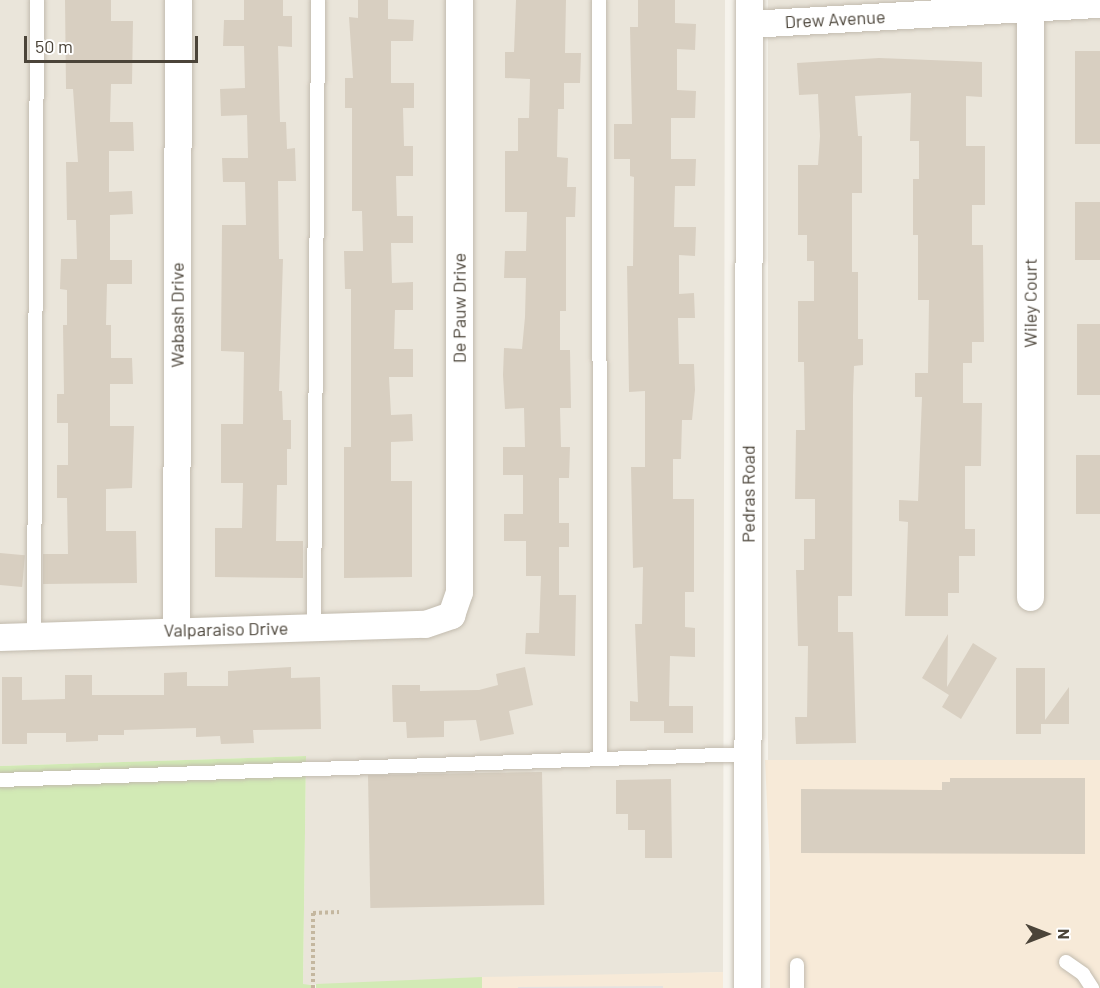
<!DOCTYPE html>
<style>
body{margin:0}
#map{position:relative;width:1100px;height:988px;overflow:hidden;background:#f6f3ec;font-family:Barlow,sans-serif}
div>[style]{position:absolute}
.residential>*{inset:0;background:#eae5da;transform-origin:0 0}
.commercial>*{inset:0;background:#f7ead8}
.green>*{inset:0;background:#d2eab5}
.parking>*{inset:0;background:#e5e3e0}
.building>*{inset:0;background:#d8cfc1;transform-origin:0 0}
.path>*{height:4px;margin-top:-2px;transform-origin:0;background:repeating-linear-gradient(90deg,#c4b79f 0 3px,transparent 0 6px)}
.roads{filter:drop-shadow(0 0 2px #c2bbae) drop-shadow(0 0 2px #c2bbae)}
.service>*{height:14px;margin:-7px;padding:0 7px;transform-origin:7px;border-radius:7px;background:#fff}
.minor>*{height:27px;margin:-13.5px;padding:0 13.5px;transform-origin:13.5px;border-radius:13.5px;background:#fff}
span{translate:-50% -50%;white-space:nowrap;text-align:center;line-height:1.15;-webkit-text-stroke:4.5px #fff;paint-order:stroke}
.street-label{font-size:18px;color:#4b4439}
.north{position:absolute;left:1016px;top:904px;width:60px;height:60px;-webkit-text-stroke:4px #fff;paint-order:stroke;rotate:90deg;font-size:16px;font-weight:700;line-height:24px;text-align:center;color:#4b4439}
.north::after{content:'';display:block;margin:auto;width:21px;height:27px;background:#4b4439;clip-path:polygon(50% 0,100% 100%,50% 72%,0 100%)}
.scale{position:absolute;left:24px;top:36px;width:174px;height:27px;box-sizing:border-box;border:3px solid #4b4439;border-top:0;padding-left:8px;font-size:18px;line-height:21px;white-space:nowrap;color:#4b4439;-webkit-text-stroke:4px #fff;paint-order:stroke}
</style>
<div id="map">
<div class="residential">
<div style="clip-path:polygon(0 0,725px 0,723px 972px,303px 985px,306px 756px,0 766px)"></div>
<div style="left:768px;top:0;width:332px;height:760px"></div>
</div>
<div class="commercial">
<div style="clip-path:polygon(765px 760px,1100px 760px,1100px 988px,770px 988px,770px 868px)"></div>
<div style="clip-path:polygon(723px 972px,723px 988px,482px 988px,482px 977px)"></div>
</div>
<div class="green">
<div style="clip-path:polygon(306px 756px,303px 984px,311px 985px,311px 988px,0 988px,0 766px)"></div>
<div style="clip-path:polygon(482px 977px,482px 988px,316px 988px,316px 984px)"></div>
</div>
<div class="parking">
<div style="clip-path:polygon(663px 986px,663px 988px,518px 988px,518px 987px)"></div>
</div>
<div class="building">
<div style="clip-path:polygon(65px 0,111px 0,111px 21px,133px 21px,132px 84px,111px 84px,110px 122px,133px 122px,134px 151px,109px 151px,109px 192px,132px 191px,133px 214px,110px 215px,110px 260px,132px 260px,132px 284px,107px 284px,106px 325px,111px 325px,111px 358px,132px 358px,133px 384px,110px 384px,110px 426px,134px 426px,132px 488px,106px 489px,106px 531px,136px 531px,137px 583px,43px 584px,43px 554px,68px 554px,67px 498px,57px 498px,57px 465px,68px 465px,68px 423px,57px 423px,57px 394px,64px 394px,63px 325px,67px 325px,67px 290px,60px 289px,61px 259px,77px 259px,76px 220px,67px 220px,66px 162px,78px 162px,73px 89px,66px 89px)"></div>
<div style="clip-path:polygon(244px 0,283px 0,283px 16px,292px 16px,292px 47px,278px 46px,280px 122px,286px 122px,287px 149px,295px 148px,296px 181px,278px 181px,279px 259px,283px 259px,279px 391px,282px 391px,283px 420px,291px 420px,291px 449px,287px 449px,287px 485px,277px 485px,276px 541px,303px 541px,303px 578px,215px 577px,215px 528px,242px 528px,243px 483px,221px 483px,221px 424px,243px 424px,244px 352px,221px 351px,222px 225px,246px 225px,245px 182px,223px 182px,222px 158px,248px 158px,247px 115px,221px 116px,220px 89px,245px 88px,244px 46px,223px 46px,224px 20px,244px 20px)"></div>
<div style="clip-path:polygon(358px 0,388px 0,388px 19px,414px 20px,413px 41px,391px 41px,391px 83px,414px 83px,414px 108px,403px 108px,404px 146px,413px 146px,413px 176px,396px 176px,397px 216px,413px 216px,413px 243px,391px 243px,392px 283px,413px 282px,413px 310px,395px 310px,394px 349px,413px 349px,413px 377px,389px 377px,391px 415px,412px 414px,413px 441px,391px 442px,391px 481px,412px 481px,412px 577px,344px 578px,344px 447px,351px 447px,351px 289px,345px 289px,344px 251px,363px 251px,362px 211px,352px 211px,352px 108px,345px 108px,345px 78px,353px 78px,349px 17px,358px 18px)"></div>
<div style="clip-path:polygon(516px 0,566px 0,565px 53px,581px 53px,580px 83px,564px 83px,564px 109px,558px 109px,557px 157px,568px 158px,567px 187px,576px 187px,575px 217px,566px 217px,566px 311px,560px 311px,560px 350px,570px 350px,571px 408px,560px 408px,561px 447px,570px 447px,569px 478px,559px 478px,559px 523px,569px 523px,569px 547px,559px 547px,559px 595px,576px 595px,575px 656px,525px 654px,526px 633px,539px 633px,541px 576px,526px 576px,526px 541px,504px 541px,504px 514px,523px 514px,523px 475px,503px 475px,503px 447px,525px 447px,524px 408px,505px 409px,503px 375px,504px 348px,522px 349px,525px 317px,526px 278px,504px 278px,505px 251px,526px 251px,527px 212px,505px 212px,505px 151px,518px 151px,518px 118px,529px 118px,530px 79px,505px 78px,505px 52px,514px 52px)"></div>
<div style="clip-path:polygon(638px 0,675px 0,675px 23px,696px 24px,695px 50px,677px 49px,677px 90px,696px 91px,695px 118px,671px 118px,671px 159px,696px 159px,695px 186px,675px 186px,674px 227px,696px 227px,695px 256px,679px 255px,679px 294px,694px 293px,695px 318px,678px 318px,679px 364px,694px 364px,695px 390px,692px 420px,682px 420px,681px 459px,673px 459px,673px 499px,694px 499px,694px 592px,685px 592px,685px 627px,695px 628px,695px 657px,670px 656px,669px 706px,693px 706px,693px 733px,664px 733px,664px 721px,630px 721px,630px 701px,638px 702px,635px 624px,642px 624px,643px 567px,633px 568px,631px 467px,645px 467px,645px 391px,629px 392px,627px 266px,633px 266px,634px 177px,630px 176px,630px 159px,614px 159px,614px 124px,632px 124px,630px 27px,638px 27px)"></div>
<div style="left:1075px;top:51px;width:25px;height:93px"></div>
<div style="clip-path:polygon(879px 58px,982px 62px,982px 97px,966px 96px,966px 146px,985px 146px,985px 205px,972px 205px,972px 245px,983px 245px,984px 342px,972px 342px,972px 363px,963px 363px,963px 403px,982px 403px,981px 466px,965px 466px,965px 529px,975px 529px,975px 556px,959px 556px,959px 593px,948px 593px,948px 616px,905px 616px,908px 522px,899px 521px,899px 500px,918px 501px,922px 397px,915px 397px,915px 373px,928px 373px,929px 300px,918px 300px,918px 235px,913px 235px,913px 179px,919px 179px,919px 141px,910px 141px,911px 93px,855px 96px,858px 136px,862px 136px,862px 193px,852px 193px,852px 272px,858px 272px,858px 339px,863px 339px,863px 365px,854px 366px,853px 396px,852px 596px,838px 596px,838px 632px,853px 632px,856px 743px,796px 744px,795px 717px,807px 717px,808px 646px,798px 646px,796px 570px,804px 570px,804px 539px,815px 539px,815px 499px,795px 499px,796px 430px,805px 430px,804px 362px,798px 362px,798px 301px,814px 301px,814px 261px,807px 261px,807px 235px,798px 235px,798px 165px,818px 165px,820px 136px,818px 94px,799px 95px,797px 63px)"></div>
<div style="left:1075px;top:202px;width:25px;height:58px"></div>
<div style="left:1077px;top:324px;width:23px;height:71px"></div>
<div style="left:1076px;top:455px;width:24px;height:59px"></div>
<div style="left:0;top:553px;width:25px;height:32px;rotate:5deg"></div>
<div style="clip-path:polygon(948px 634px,947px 687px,973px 643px,997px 658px,961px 719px,942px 707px,949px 695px,922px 678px)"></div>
<div style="clip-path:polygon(291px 667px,291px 678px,320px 677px,321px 729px,253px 730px,254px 743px,221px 744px,220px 736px,196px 737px,196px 728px,124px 730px,124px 735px,98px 735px,98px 741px,66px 742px,66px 733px,27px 733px,27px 744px,2px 744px,2px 677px,22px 677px,22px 700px,65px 699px,65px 675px,92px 675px,92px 695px,164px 695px,164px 673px,187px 672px,187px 686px,228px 686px,228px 671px)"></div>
<div style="clip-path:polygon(525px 667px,533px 705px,509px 711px,514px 734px,480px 741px,476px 720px,444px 721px,444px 737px,407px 738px,406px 722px,393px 722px,392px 685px,420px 685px,420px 691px,479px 690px,498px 685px,496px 674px)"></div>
<div style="clip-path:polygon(1016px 668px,1045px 668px,1045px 720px,1069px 687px,1069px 724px,1041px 724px,1041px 734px,1016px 734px)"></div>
<div style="left:542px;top:772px;width:133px;height:174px;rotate:89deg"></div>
<div style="clip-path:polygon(950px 778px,1085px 778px,1085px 854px,801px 853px,801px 789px,942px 790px,942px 782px,950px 782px)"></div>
<div style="clip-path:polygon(671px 779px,672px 858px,645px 858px,645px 830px,628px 830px,628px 814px,616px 814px,616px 780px)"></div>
</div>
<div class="path">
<div style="left:313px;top:988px;width:75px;rotate:-90deg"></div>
<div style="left:313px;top:913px;width:26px;rotate:-2deg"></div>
</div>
<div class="roads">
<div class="service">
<div style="left:599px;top:0;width:759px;rotate:89.92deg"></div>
<div style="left:314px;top:627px;width:627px;rotate:-89.63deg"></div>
<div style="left:34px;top:635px;width:635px;rotate:-89.73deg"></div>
<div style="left:0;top:780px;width:747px;rotate:-1.99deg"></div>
<div style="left:1066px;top:962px;width:21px;rotate:35deg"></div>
<div style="left:1083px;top:974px;width:17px;rotate:57deg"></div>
<div style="left:797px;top:988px;width:23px;rotate:-90deg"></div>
</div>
<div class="minor">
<div style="left:749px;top:24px;width:352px;rotate:-3.3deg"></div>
<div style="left:1030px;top:597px;width:589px;rotate:-90deg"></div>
<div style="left:176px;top:630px;width:630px;rotate:-89.82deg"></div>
<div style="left:0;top:637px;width:425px;rotate:-1.8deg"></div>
<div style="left:425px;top:624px;width:28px;rotate:-19deg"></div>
<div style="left:451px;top:615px;width:24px;rotate:-71deg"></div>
<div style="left:459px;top:592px;width:592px;rotate:-90deg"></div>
<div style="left:747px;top:988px;width:988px;rotate:-89.88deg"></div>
</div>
</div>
<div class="street-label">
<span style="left:835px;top:19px;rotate:-3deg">Drew Avenue</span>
<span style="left:1030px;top:303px;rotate:-90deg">Wiley Court</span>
<span style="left:459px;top:308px;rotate:-90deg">De Pauw Drive</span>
<span style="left:177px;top:315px;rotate:-90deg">Wabash Drive</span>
<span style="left:748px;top:494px;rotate:-90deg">Pedras Road</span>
<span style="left:226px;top:629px;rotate:-1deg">Valparaiso Drive</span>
</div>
<div class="north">N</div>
<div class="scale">50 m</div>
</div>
